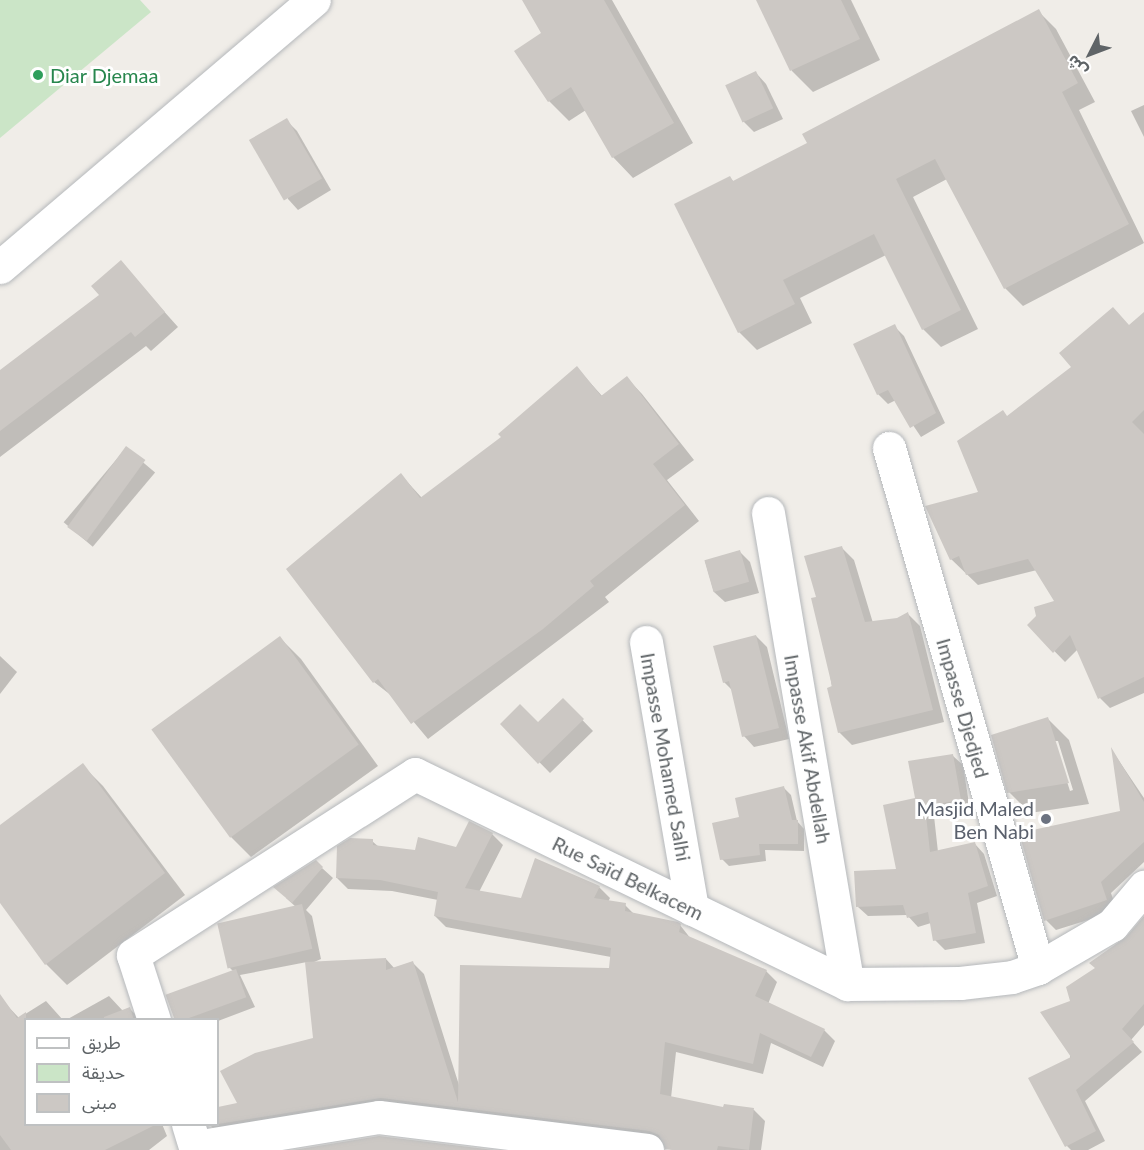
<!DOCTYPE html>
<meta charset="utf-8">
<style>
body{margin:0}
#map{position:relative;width:1144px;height:1150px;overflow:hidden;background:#f0ede8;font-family:Lato,"Noto Sans Arabic",sans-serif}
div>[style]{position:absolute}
.green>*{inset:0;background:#cbe5c7}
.shadow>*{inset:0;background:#0003;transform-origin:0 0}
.building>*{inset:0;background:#ccc8c4;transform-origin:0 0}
.roads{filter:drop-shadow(0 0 2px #b5b8bb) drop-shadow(0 0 2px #b5b8bb)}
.minor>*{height:33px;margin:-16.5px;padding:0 16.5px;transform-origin:16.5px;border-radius:16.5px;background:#fff}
.dots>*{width:16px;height:16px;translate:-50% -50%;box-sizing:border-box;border:3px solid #fff;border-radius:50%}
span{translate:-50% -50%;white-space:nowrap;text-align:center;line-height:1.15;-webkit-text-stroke:6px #fff;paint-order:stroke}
.leisure-label{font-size:20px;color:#27864d}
.left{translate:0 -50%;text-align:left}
.street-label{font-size:20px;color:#5f6467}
.worship-label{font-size:20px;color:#5b616d}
.right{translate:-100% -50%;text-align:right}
.legend{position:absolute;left:24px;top:1018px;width:195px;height:108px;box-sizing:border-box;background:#fff;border:2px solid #bfc1c2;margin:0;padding:8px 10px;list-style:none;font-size:18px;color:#5f6467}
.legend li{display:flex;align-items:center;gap:12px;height:30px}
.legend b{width:30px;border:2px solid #bfc1c2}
.north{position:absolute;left:1060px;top:24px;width:60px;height:60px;-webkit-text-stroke:4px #fff;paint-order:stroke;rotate:228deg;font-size:16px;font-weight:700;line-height:24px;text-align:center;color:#5f6467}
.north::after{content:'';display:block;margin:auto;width:21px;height:27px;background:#5f6467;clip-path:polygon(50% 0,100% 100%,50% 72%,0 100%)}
</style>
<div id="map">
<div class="green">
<div style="clip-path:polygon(0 0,140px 0,151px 12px,0 138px)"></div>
</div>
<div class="shadow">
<div style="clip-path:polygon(523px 0,612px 0,693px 143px,633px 178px,613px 157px,586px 110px,569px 121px,549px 101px,543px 34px)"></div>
<div style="clip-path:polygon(758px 0,851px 0,880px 60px,813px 92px,792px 71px)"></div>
<div style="clip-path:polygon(1038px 11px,1056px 29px,1095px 102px,1079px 110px,1144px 243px,1023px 306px,1005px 288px,947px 179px,913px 197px,978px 329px,941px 347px,923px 329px,886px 255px,800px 298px,812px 323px,757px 350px,739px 332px,730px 178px,734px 182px,809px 143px)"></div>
<div style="clip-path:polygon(756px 73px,766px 84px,783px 119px,754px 132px,743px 121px,727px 87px)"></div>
<div style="clip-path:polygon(1144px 105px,1144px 137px,1131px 111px)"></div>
<div style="clip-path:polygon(286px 120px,297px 131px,331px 190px,298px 210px,288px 199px)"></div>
<div style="clip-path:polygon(120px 262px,178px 327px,151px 351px,146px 346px,0 457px,0 372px,101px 295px)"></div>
<div style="clip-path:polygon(1144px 314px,1144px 693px,1110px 708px,1100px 698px,1078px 649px,1065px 662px,1029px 625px,1057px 602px,1037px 570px,978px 585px,951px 559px,1008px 417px)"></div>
<div style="clip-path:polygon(894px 326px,904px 336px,945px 423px,921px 437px,896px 400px,888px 404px,878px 394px)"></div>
<div style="clip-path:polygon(577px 368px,603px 397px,627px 378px,642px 394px,694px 460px,667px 480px,699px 521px,605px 597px,609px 602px,428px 739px,392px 696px,374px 682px,401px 475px,422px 498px,503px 438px)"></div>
<div style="left:126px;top:448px;width:38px;height:97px;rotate:40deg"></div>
<div style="clip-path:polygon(842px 548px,854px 560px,873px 623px,897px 620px,908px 614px,920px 626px,944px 722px,852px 745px,839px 732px,818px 598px)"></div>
<div style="clip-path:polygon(739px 551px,750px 562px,759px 593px,725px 602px,714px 592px,705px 561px)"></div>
<div style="clip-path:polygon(756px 636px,767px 647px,789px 739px,754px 747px,744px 736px,733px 691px,724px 682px)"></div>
<div style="clip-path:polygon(280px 638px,301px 659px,378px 766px,251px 857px,230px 836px,153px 729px)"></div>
<div style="clip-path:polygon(0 656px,17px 672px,0 694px)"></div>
<div style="clip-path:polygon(563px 700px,593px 731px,550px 773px,502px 724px,538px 724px)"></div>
<div style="clip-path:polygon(evenodd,1048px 719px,1069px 740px,1089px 804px,1030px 813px,1009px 792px,1048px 719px,1054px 741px,1058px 741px,1073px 790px,1070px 791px,1054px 741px)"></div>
<div style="clip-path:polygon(1113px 752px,1144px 798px,1144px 862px,1111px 893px,1117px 911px,1056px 930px,1046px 920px,1122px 812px)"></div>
<div style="clip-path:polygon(953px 756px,963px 765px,970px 810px,934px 816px,938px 852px,975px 844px,984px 854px,997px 896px,977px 903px,985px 943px,945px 950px,935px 940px,931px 923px,918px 927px,907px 915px,868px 916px,858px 907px,897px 870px,916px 799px)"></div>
<div style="clip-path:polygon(82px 765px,103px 786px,185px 895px,67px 985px,46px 964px,0 900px,0 827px)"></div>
<div style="clip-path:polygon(784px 788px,791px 795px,797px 821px,804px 829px,804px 851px,765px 850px,766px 861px,729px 866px,722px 859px,741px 818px)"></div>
<div style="clip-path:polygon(492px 834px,503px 845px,479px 892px,522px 900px,599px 887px,610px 898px,608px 902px,625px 905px,635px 915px,680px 925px,691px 939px,766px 971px,777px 982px,768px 1004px,824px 1030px,835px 1041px,823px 1067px,771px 1043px,763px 1074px,676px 1052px,671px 1098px,724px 1109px,754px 1110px,765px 1121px,761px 1150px,673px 1150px,662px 1142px,393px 1109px,221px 1136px,209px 1124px,218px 1124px,218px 1109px,240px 1104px,314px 1039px,307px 962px,240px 975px,255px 1007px,218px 1021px,173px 1020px,233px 971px,227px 965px,296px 907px,286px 898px,322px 868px,333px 878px,306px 910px,312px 916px,321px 959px,312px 963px,386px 959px,395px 969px,413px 963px,424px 974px,459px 1085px,610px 969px,611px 957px,446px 927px,435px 916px,438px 900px,392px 891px,348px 889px,337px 878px,372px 841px,380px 848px,416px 852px,456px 849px)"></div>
<div style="clip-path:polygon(1144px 929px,1144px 1025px,1131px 1040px,1142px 1052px,1085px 1101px,1105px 1141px,1088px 1150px,1071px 1150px,1067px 1146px,1072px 1002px,1097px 969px)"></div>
<div style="clip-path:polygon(109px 996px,123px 1011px,130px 1009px,141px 1020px,66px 1020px)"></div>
<div style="clip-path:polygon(3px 1001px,19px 1018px,46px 1001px,63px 1020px,26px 1020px,26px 1124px,162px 1124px,167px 1136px,149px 1150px,0 1150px,0 1003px)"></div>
</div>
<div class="building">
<div style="clip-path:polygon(522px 0,604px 0,674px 123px,612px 158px,571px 87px,548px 102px,514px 51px,541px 33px)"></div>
<div style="clip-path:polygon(756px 0,841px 0,860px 39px,790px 71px)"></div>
<div style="clip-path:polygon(1039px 9px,1078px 83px,1062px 92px,1129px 224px,1004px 289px,935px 159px,896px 179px,961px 310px,922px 330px,874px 234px,783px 280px,795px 304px,738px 333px,674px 204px,730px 176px,733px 181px,807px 143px,802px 134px)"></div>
<div style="left:756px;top:71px;width:41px;height:34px;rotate:65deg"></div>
<div style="left:287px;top:118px;width:70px;height:44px;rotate:60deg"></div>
<div style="clip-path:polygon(121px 260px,165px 312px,135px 337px,131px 332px,0 431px,0 370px,99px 295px,91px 286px)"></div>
<div style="clip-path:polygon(1113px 307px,1129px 325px,1144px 312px,1144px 410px,1132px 422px,1144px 434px,1144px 677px,1098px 699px,1070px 635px,1053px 653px,1027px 625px,1036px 616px,1034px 607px,1054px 601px,1028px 559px,966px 575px,959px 556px,950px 560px,925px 506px,978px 492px,957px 441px,1003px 410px,1007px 416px,1071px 367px,1059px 353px)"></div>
<div style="clip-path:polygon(895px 324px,936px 413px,910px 428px,888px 390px,877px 395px,853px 344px)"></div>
<div style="clip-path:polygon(577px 366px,601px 396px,627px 376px,679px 444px,653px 464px,685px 505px,590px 581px,594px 586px,543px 629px,411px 724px,378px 679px,373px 683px,286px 569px,401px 473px,420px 498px,501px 437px,498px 434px)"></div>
<div style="left:126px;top:446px;width:24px;height:100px;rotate:36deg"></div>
<div style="clip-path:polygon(842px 546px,865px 622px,897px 618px,908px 612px,933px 710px,838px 733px,827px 688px,832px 686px,811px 598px,816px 597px,804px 556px)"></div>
<div style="left:740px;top:550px;width:33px;height:37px;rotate:74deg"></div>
<div style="clip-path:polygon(756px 635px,779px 728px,742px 737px,729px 681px,723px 683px,713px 646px)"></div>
<div style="left:280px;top:636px;width:134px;height:159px;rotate:54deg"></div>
<div style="clip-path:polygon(563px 698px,584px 719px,538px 764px,500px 724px,520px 704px,538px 722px)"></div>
<div style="clip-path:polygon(1048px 717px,1069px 783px,1007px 793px,991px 735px)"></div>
<div style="clip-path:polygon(1111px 747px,1144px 802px,1144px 842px,1101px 882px,1107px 900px,1044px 921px,1019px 833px,1120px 811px)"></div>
<div style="clip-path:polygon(953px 754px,961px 800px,925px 806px,930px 852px,975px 842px,988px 886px,968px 893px,976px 933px,933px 941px,928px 912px,907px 918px,903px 905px,856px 907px,854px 871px,896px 869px,883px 805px,915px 798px,908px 761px)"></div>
<div style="clip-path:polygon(83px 763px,165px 873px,45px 965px,0 903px,0 825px)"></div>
<div style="clip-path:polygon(784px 786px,792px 820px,798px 820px,798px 844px,759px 844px,760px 855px,720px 860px,712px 823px,739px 817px,735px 798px)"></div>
<div style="clip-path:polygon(469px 821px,493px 833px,465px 888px,521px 898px,535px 858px,600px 886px,594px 898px,626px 903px,625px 911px,678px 922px,681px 924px,679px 932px,767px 970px,755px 996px,825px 1029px,811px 1057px,760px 1033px,753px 1064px,665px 1042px,660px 1094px,723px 1107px,724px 1104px,754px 1108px,749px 1150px,718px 1146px,717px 1150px,672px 1150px,665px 1149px,659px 1135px,649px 1131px,381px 1098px,218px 1124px,218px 1107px,237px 1103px,220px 1071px,255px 1053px,313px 1038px,305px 962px,386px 958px,386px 970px,413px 961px,458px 1102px,460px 965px,609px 968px,611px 948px,434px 916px,438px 892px,380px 880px,336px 878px,337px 846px,350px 838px,373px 839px,373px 845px,415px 850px,418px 837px,456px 847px)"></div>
<div style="clip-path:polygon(316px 860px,323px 867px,292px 903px,273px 887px)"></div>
<div style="left:302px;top:904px;width:46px;height:87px;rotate:77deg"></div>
<div style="clip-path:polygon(1144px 916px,1144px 1004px,1122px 1029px,1134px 1042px,1076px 1090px,1096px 1131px,1065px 1147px,1028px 1078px,1071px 1057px,1040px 1012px,1070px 1001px,1066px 987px,1095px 968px,1089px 963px,1126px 937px)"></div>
<div style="left:236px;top:969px;width:30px;height:75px;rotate:70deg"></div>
<div style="clip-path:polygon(0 994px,17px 1018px,26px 1012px,26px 1125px,155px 1125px,105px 1150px,11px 1150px,0 1135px)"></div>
<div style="clip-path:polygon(130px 1007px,134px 1020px,104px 1020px,104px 1017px)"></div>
<div style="clip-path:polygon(379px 1136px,494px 1150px,293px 1150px)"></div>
</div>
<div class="roads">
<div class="minor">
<div style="left:0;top:267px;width:412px;rotate:-40.4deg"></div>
<div style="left:889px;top:448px;width:541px;rotate:74.01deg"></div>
<div style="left:768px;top:513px;width:478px;rotate:80.4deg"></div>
<div style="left:646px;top:642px;width:271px;rotate:80.2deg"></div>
<div style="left:154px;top:1020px;width:68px;rotate:-107.9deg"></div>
<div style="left:133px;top:955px;width:335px;rotate:-32.7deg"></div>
<div style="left:415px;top:774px;width:481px;rotate:25.9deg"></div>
<div style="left:848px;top:984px;width:112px;rotate:-0.5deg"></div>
<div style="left:960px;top:983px;width:52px;rotate:-6.6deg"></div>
<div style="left:1012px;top:977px;width:28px;rotate:-19deg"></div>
<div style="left:1038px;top:968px;width:86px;rotate:-30.2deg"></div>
<div style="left:1112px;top:925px;width:50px;rotate:-49.9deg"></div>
<div style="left:188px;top:1124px;width:24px;rotate:73deg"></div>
<div style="left:195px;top:1147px;width:186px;rotate:-9.3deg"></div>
<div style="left:379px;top:1117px;width:270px;rotate:7deg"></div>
</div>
</div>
<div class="dots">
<div style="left:38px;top:75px;background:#2e9e5b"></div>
<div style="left:1046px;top:819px;background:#6b7280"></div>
</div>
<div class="leisure-label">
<span class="left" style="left:50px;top:75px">Diar Djemaa</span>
</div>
<div class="street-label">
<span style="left:963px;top:708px;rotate:74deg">Impasse Djedjed</span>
<span style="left:808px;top:749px;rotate:80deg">Impasse Akif Abdellah</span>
<span style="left:666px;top:757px;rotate:80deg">Impasse Mohamed Salhi</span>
<span style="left:628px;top:878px;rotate:26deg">Rue Saïd Belkacem</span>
</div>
<div class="worship-label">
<span class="right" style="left:1034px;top:820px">Masjid Maled<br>Ben Nabi</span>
</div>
<ul class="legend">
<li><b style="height:8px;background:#fff"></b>طريق</li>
<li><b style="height:16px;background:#cbe5c7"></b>حديقة</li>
<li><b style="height:16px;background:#ccc8c4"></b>مبنى</li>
</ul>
<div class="north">ش</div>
</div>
